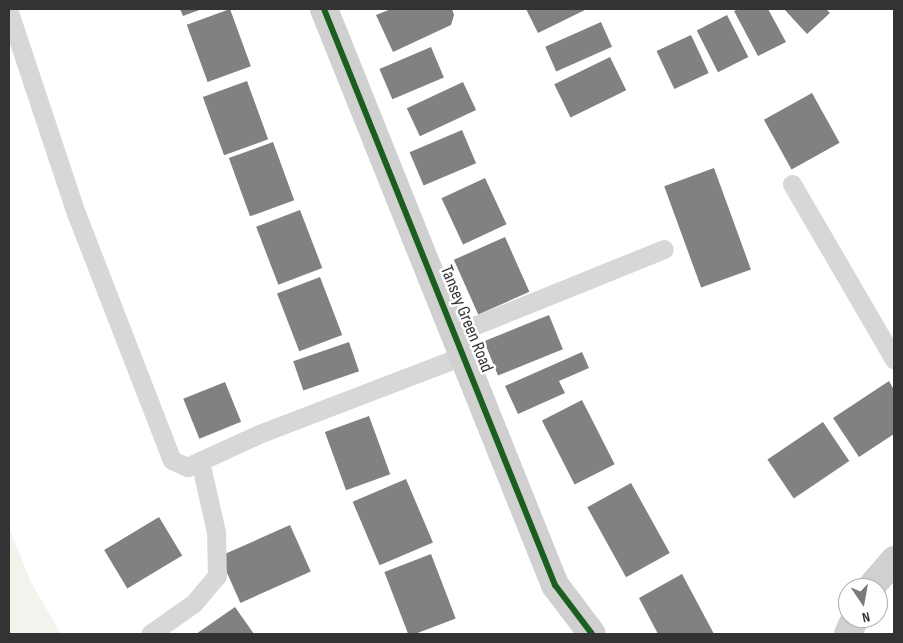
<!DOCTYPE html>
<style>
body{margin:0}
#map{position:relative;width:903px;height:643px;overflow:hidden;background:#fff;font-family:"Sofia Sans Condensed",sans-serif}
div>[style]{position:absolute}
.green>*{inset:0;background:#f0f4ed}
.building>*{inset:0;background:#818181;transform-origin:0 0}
.lane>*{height:19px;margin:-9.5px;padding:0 9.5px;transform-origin:9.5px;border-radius:9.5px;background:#d7d7d7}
.secondary>*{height:28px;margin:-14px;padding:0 14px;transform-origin:14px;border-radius:14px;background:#d0d0d0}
.cycleway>*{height:6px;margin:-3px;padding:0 3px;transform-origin:3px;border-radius:3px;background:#1b5e20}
span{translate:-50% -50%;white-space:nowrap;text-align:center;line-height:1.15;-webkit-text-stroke:5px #fff;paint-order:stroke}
.street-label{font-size:18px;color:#333}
.frame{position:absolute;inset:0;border:10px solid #333;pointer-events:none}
.north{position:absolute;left:838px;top:578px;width:50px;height:50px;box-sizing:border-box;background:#fff;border:1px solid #adadad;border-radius:50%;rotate:168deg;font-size:14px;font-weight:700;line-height:20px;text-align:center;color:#333}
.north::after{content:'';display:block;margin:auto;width:18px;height:22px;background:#7a7a7a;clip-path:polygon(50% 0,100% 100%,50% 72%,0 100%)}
</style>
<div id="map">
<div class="green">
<div style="clip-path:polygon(9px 528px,31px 582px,61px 634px,9px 634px)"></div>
</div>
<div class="building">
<div style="clip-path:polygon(180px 9px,202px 9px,183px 16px)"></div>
<div style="left:230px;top:9px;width:61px;height:46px;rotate:70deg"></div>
<div style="clip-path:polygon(391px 9px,452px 9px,454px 15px,451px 25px,393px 52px,376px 15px)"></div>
<div style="clip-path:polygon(526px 9px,587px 9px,538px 33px)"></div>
<div style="clip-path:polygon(739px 9px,768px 9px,786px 42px,758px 56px,734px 11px)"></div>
<div style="clip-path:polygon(784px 9px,826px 9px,830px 13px,807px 34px)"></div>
<div style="left:727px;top:15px;width:47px;height:34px;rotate:63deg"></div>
<div style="left:601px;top:22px;width:27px;height:61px;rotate:66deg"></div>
<div style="left:691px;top:35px;width:42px;height:38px;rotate:65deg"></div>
<div style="left:431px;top:47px;width:33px;height:56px;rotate:67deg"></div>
<div style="left:610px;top:57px;width:37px;height:62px;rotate:64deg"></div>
<div style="left:247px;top:81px;width:62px;height:47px;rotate:70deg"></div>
<div style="left:463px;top:82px;width:31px;height:62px;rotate:65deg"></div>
<div style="left:812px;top:93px;width:57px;height:55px;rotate:61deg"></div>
<div style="left:462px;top:130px;width:36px;height:57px;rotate:67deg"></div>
<div style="left:273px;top:142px;width:62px;height:47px;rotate:70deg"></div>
<div style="left:714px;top:168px;width:108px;height:53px;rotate:70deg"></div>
<div style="left:485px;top:178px;width:51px;height:48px;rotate:65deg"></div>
<div style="left:300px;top:210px;width:62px;height:47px;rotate:69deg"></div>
<div style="left:505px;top:237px;width:60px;height:56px;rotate:66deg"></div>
<div style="left:320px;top:277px;width:62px;height:46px;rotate:69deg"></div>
<div style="left:549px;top:315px;width:37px;height:70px;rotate:68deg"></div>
<div style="left:349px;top:342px;width:31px;height:59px;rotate:71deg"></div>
<div style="clip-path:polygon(582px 352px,589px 368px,559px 381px,565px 393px,518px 414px,505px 386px)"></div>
<div style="clip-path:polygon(889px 381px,894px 390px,894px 434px,859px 457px,833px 418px)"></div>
<div style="left:225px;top:382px;width:43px;height:45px;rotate:68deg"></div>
<div style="left:582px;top:400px;width:72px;height:45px;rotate:63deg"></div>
<div style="left:369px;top:416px;width:62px;height:47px;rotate:70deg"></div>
<div style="left:823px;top:422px;width:47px;height:67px;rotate:56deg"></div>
<div style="left:406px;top:479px;width:69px;height:58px;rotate:67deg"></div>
<div style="left:631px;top:483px;width:80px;height:50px;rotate:61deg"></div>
<div style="left:159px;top:517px;width:45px;height:64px;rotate:59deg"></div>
<div style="left:290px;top:525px;width:51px;height:77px;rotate:66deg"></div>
<div style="left:431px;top:554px;width:69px;height:50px;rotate:69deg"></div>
<div style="clip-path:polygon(682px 574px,714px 634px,658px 634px,639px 598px)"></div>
<div style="clip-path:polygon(235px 607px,254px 634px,196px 634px)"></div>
</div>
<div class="lane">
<div style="left:9px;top:12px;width:212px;rotate:71.6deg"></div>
<div style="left:76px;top:213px;width:265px;rotate:68.8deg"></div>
<div style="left:172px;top:460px;width:17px;rotate:25deg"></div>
<div style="left:187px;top:467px;width:79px;rotate:-24.6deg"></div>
<div style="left:259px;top:434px;width:221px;rotate:-21deg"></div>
<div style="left:792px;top:184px;width:203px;rotate:59.8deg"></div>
<div style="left:456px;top:333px;width:224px;rotate:-22deg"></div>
<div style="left:150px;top:634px;width:54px;rotate:-35.2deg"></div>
<div style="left:194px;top:603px;width:35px;rotate:-50deg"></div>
<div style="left:217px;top:576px;width:44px;rotate:-91.3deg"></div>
<div style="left:216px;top:532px;width:73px;rotate:-102.7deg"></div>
</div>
<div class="secondary">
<div style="left:324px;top:9px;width:621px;rotate:68.15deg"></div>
<div style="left:555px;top:585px;width:61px;rotate:52.9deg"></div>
<div style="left:870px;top:588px;width:37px;rotate:-49deg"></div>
<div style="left:848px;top:634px;width:17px;rotate:-66deg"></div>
</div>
<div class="cycleway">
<div style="left:324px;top:9px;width:621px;rotate:68.15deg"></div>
<div style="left:555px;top:585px;width:61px;rotate:52.9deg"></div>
</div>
<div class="street-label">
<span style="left:466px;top:319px;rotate:68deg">Tansey Green Road</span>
</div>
<div class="frame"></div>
<div class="north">N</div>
</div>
